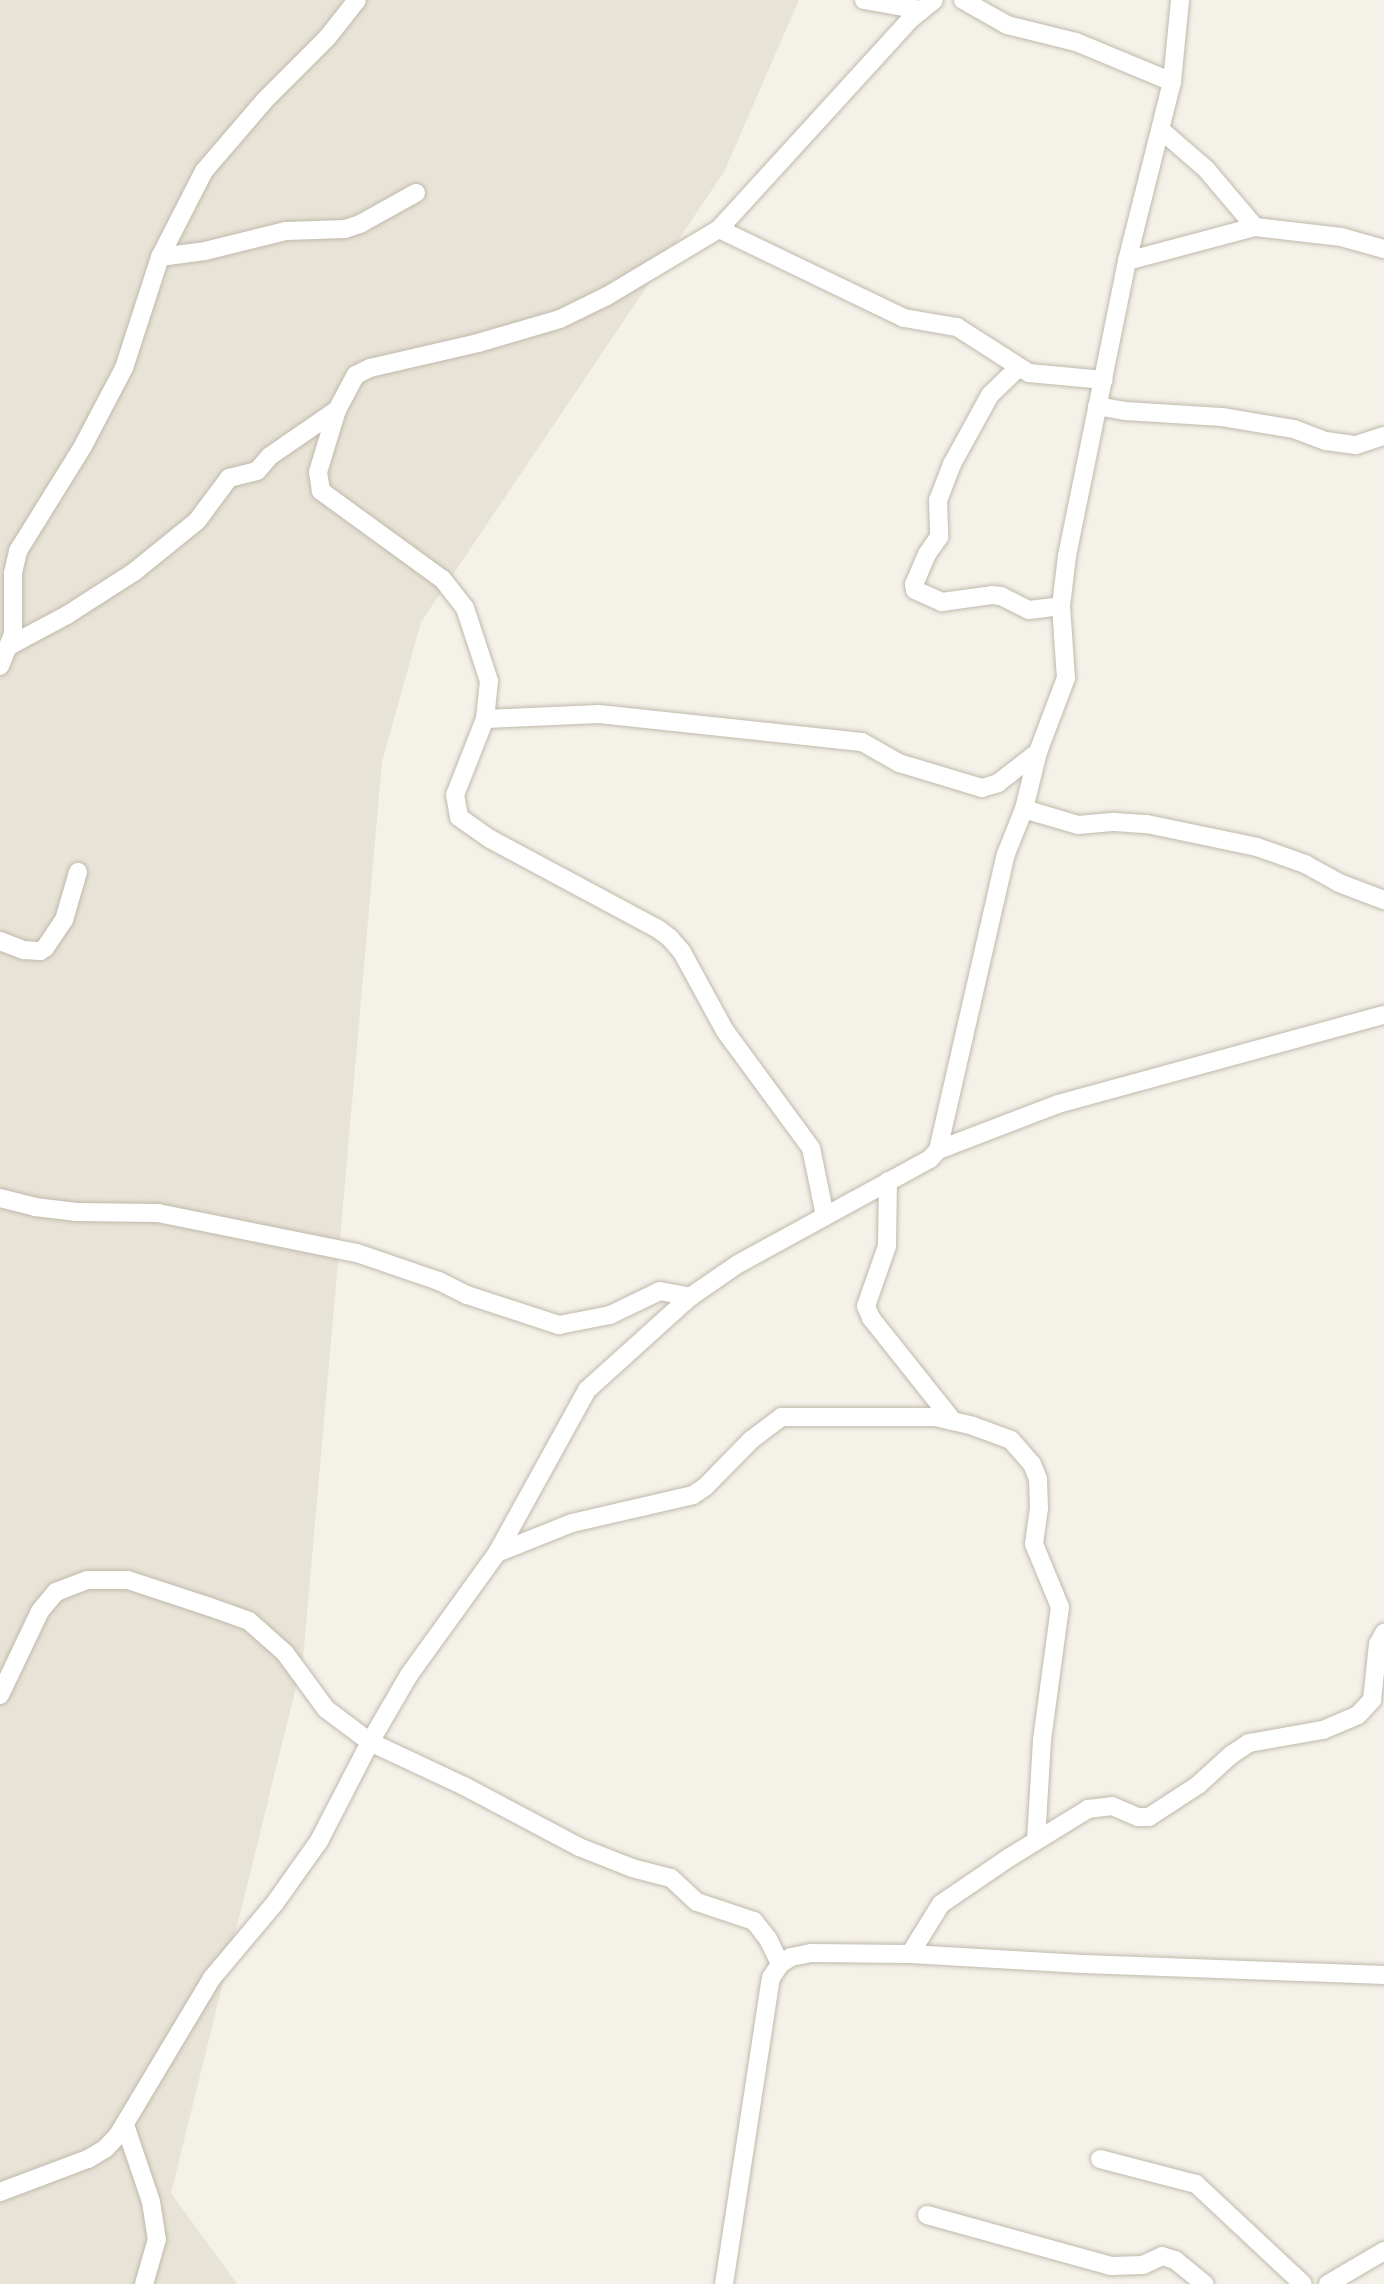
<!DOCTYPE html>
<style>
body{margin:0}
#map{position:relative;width:1384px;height:2284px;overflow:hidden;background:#f4f1e9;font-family:"Roboto Condensed",sans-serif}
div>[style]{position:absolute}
.residential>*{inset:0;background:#e8e3d7}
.roads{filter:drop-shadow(0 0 2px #c0b9ab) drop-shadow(0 0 2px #c0b9ab)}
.street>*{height:18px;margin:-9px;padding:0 9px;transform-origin:9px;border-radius:9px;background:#fff}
span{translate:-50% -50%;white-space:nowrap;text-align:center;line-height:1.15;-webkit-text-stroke:7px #fff;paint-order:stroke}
</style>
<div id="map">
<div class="residential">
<div style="clip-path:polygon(0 0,799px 0,724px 172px,421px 622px,382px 762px,303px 1659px,171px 2193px,237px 2284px,0 2284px)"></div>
</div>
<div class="roads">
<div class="street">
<div style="left:864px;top:0;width:58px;rotate:10deg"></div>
<div style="left:963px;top:0;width:51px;rotate:29.6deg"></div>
<div style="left:1007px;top:25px;width:71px;rotate:13.8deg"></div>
<div style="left:1076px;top:42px;width:104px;rotate:22.6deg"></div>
<div style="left:1161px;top:130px;width:60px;rotate:40.9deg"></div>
<div style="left:1206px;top:169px;width:76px;rotate:49.8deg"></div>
<div style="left:719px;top:229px;width:205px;rotate:25.7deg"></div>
<div style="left:904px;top:318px;width:54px;rotate:9.6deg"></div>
<div style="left:957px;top:327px;width:85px;rotate:32.6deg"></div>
<div style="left:1029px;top:373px;width:75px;rotate:5.3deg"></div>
<div style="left:160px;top:257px;width:45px;rotate:-7.6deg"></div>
<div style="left:205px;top:251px;width:83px;rotate:-13.9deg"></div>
<div style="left:286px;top:231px;width:59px;rotate:-1.9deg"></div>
<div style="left:345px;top:229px;width:16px;rotate:-18deg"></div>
<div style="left:360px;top:224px;width:64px;rotate:-29deg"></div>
<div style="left:1127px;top:261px;width:132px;rotate:-14.9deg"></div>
<div style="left:1255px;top:227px;width:87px;rotate:6.6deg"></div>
<div style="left:1341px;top:237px;width:45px;rotate:15.6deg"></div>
<div style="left:1018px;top:368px;width:39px;rotate:136deg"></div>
<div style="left:990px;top:395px;width:79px;rotate:118.8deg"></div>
<div style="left:952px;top:464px;width:39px;rotate:111deg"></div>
<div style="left:938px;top:500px;width:37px;rotate:88deg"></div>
<div style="left:939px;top:537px;width:21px;rotate:125deg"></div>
<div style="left:927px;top:554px;width:33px;rotate:113deg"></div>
<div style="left:914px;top:584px;width:6px;rotate:81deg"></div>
<div style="left:915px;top:590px;width:30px;rotate:24deg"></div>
<div style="left:942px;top:602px;width:50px;rotate:-8deg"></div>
<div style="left:992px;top:595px;width:9px;rotate:6deg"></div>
<div style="left:1001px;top:596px;width:31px;rotate:27deg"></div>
<div style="left:1029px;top:610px;width:32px;rotate:-7deg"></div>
<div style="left:1097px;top:406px;width:28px;rotate:10deg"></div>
<div style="left:1125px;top:411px;width:97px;rotate:3.5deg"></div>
<div style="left:1222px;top:417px;width:73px;rotate:9.5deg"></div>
<div style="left:1294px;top:429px;width:34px;rotate:21deg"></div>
<div style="left:1326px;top:441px;width:30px;rotate:8deg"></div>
<div style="left:1356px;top:445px;width:29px;rotate:-18deg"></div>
<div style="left:9px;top:646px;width:66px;rotate:-28.1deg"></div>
<div style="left:67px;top:615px;width:80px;rotate:-32.7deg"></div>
<div style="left:134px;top:572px;width:81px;rotate:-39deg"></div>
<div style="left:197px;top:521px;width:54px;rotate:-53.3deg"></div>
<div style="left:229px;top:478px;width:29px;rotate:-14deg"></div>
<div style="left:257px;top:471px;width:20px;rotate:-49deg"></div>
<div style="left:270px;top:456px;width:81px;rotate:-34.5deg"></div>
<div style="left:0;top:666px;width:35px;rotate:-68deg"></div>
<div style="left:13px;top:634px;width:61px;rotate:-90deg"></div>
<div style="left:13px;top:573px;width:23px;rotate:-77deg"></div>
<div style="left:18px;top:551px;width:123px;rotate:-58.2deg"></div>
<div style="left:83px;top:446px;width:88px;rotate:-62.3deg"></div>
<div style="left:124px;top:368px;width:117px;rotate:-72deg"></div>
<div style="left:160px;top:257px;width:97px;rotate:-62.9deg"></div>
<div style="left:204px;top:171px;width:95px;rotate:-49.3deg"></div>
<div style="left:266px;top:99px;width:86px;rotate:-45deg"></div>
<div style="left:327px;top:38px;width:48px;rotate:-51.7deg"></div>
<div style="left:485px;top:719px;width:114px;rotate:-2.5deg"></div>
<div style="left:599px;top:714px;width:264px;rotate:6.1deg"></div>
<div style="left:862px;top:742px;width:43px;rotate:29.6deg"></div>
<div style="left:899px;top:763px;width:87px;rotate:16.8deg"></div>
<div style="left:982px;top:788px;width:17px;rotate:-17deg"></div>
<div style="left:998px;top:783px;width:51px;rotate:-37.8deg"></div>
<div style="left:1024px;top:809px;width:56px;rotate:16.5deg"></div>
<div style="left:1078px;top:825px;width:37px;rotate:-5deg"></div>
<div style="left:1115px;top:822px;width:32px;rotate:4deg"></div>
<div style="left:1147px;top:824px;width:112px;rotate:11.8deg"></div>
<div style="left:1257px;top:847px;width:51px;rotate:19.5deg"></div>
<div style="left:1305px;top:864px;width:39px;rotate:29deg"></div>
<div style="left:1339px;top:883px;width:48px;rotate:20.7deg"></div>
<div style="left:0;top:941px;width:26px;rotate:21deg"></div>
<div style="left:24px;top:950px;width:16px;rotate:4deg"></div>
<div style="left:40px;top:951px;width:6px;rotate:-31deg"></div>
<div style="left:45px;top:948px;width:34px;rotate:-56deg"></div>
<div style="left:64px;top:920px;width:50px;rotate:-73.7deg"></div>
<div style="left:938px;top:1150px;width:304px;rotate:-77.1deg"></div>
<div style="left:1006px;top:854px;width:48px;rotate:-68.2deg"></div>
<div style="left:1024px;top:809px;width:59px;rotate:-76.2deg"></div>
<div style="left:1038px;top:752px;width:79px;rotate:-69.3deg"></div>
<div style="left:1066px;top:678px;width:72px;rotate:-94deg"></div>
<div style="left:1061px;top:606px;width:50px;rotate:-83.2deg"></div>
<div style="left:1067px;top:556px;width:301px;rotate:-78.5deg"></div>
<div style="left:1127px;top:261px;width:185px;rotate:-75.9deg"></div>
<div style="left:1172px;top:82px;width:82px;rotate:-84.4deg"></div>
<div style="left:888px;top:1181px;width:65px;rotate:90.9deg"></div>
<div style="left:887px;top:1246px;width:64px;rotate:109.3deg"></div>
<div style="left:866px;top:1306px;width:13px;rotate:67deg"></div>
<div style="left:871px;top:1318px;width:132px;rotate:51.5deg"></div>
<div style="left:0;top:1198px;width:36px;rotate:14deg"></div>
<div style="left:35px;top:1207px;width:42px;rotate:6.8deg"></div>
<div style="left:77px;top:1212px;width:81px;rotate:0.7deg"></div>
<div style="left:158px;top:1213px;width:203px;rotate:11.4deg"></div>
<div style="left:357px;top:1253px;width:87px;rotate:18.9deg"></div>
<div style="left:439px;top:1281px;width:31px;rotate:27deg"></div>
<div style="left:467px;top:1295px;width:97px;rotate:18.1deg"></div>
<div style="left:559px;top:1325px;width:52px;rotate:-11.1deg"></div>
<div style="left:610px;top:1315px;width:55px;rotate:-25.6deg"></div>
<div style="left:660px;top:1291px;width:31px;rotate:11deg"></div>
<div style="left:825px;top:1216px;width:69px;rotate:-101.6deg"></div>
<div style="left:811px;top:1148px;width:145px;rotate:-126.3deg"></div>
<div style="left:725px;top:1031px;width:90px;rotate:-118.6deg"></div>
<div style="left:682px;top:952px;width:18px;rotate:-131deg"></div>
<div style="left:670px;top:938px;width:15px;rotate:-143deg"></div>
<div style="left:658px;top:929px;width:191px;rotate:-151.8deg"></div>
<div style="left:490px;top:839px;width:38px;rotate:-145deg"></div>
<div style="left:459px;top:817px;width:22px;rotate:-100deg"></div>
<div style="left:455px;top:795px;width:82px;rotate:-68.5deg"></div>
<div style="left:485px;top:719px;width:38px;rotate:-84deg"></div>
<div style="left:489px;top:681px;width:77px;rotate:-108.2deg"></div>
<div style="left:465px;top:608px;width:37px;rotate:-128deg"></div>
<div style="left:442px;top:579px;width:150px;rotate:-144deg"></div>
<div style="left:321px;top:491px;width:19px;rotate:-99deg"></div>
<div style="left:318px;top:472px;width:65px;rotate:-73deg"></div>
<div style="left:337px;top:410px;width:40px;rotate:-62deg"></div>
<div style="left:356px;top:375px;width:16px;rotate:-27deg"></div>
<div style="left:370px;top:368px;width:111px;rotate:-13deg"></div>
<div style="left:478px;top:343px;width:85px;rotate:-16.3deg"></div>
<div style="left:560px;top:319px;width:52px;rotate:-26.1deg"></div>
<div style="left:607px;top:296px;width:131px;rotate:-30.9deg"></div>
<div style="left:719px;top:229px;width:286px;rotate:-47.6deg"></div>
<div style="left:912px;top:18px;width:28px;rotate:-39deg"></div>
<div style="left:497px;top:1553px;width:81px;rotate:-21.8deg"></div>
<div style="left:572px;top:1523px;width:124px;rotate:-13deg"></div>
<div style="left:693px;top:1495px;width:14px;rotate:-34deg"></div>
<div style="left:705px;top:1487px;width:66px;rotate:-45.6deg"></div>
<div style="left:751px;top:1440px;width:38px;rotate:-37deg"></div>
<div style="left:781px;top:1417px;width:154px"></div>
<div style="left:935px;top:1417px;width:39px;rotate:13deg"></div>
<div style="left:973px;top:1426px;width:40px;rotate:20.2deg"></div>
<div style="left:1011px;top:1440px;width:32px;rotate:49deg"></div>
<div style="left:1032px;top:1464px;width:16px;rotate:68deg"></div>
<div style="left:1038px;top:1479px;width:29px;rotate:88deg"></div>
<div style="left:1039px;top:1508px;width:36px;rotate:98deg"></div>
<div style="left:1034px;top:1544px;width:68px;rotate:67.6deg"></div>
<div style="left:1060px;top:1607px;width:134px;rotate:97.7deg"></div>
<div style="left:1042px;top:1740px;width:101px;rotate:93.4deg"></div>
<div style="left:0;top:1695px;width:93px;rotate:-64.5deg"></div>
<div style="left:40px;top:1611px;width:25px;rotate:-50deg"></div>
<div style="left:56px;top:1592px;width:33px;rotate:-21deg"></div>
<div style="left:87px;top:1580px;width:41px"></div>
<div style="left:128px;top:1580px;width:86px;rotate:18.2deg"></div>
<div style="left:210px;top:1607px;width:41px;rotate:19.7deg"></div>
<div style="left:249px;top:1621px;width:48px;rotate:41.6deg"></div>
<div style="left:285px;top:1653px;width:69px;rotate:53.8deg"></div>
<div style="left:326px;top:1709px;width:55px;rotate:36.9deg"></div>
<div style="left:370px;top:1742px;width:104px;rotate:25.1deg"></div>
<div style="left:464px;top:1786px;width:130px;rotate:27.9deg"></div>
<div style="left:579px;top:1847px;width:57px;rotate:21.6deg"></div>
<div style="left:632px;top:1868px;width:40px;rotate:14.4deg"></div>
<div style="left:671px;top:1878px;width:35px;rotate:43deg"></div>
<div style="left:697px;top:1902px;width:60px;rotate:18.4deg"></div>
<div style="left:754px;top:1921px;width:23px;rotate:52deg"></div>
<div style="left:768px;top:1939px;width:28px;rotate:64deg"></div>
<div style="left:910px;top:1954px;width:59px;rotate:-58.2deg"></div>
<div style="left:941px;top:1904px;width:83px;rotate:-34.3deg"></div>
<div style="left:1010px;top:1857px;width:92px;rotate:-31.6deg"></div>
<div style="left:1088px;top:1809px;width:24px;rotate:-7deg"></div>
<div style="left:1112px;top:1806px;width:28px;rotate:23deg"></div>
<div style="left:1138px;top:1817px;width:11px"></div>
<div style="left:1149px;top:1817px;width:59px;rotate:-33.1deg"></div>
<div style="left:1198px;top:1785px;width:45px;rotate:-42.3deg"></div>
<div style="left:1231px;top:1755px;width:22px;rotate:-34deg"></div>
<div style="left:1249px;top:1743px;width:75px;rotate:-10deg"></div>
<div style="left:1323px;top:1730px;width:38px;rotate:-23deg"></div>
<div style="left:1358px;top:1715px;width:21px;rotate:-47deg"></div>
<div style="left:1372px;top:1700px;width:56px;rotate:-83.9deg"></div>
<div style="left:1378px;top:1644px;width:13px;rotate:-61deg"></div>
<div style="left:125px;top:2125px;width:81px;rotate:71.3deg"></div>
<div style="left:151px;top:2202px;width:37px;rotate:81deg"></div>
<div style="left:157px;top:2239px;width:47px;rotate:106.1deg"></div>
<div style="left:1100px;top:2159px;width:99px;rotate:14.6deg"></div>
<div style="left:1196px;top:2184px;width:146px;rotate:43.1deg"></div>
<div style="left:0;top:2192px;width:94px;rotate:-20.6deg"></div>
<div style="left:88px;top:2159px;width:21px;rotate:-31deg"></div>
<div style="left:106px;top:2148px;width:18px;rotate:-47deg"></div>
<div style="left:118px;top:2135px;width:183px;rotate:-59.1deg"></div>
<div style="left:212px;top:1978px;width:98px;rotate:-50deg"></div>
<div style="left:275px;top:1903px;width:76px;rotate:-54.6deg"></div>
<div style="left:319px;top:1841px;width:111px;rotate:-62.7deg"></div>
<div style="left:370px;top:1742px;width:78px;rotate:-59.8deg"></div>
<div style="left:409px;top:1675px;width:150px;rotate:-54.2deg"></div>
<div style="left:497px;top:1553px;width:186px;rotate:-61.1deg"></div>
<div style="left:587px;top:1390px;width:139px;rotate:-42.1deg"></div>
<div style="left:690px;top:1297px;width:58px;rotate:-34.5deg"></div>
<div style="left:738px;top:1264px;width:219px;rotate:-28.7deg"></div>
<div style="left:930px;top:1159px;width:12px;rotate:-48deg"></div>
<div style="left:938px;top:1150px;width:129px;rotate:-21deg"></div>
<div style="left:1058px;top:1104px;width:338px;rotate:-15.3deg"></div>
<div style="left:927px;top:2215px;width:191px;rotate:15.5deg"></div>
<div style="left:1111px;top:2266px;width:32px;rotate:-2deg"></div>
<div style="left:1143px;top:2265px;width:21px;rotate:-25deg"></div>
<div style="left:1162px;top:2256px;width:14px;rotate:17deg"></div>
<div style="left:1175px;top:2260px;width:38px;rotate:39deg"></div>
<div style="left:724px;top:2284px;width:310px;rotate:-81.3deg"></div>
<div style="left:771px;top:1978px;width:17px;rotate:-57deg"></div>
<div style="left:780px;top:1964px;width:13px;rotate:-32deg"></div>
<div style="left:791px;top:1957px;width:20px;rotate:-11deg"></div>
<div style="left:811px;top:1953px;width:99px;rotate:0.6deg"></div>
<div style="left:910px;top:1954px;width:173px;rotate:3.3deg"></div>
<div style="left:1083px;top:1964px;width:301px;rotate:2.1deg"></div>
<div style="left:1328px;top:2284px;width:65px;rotate:-30.5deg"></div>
</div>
</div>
</div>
